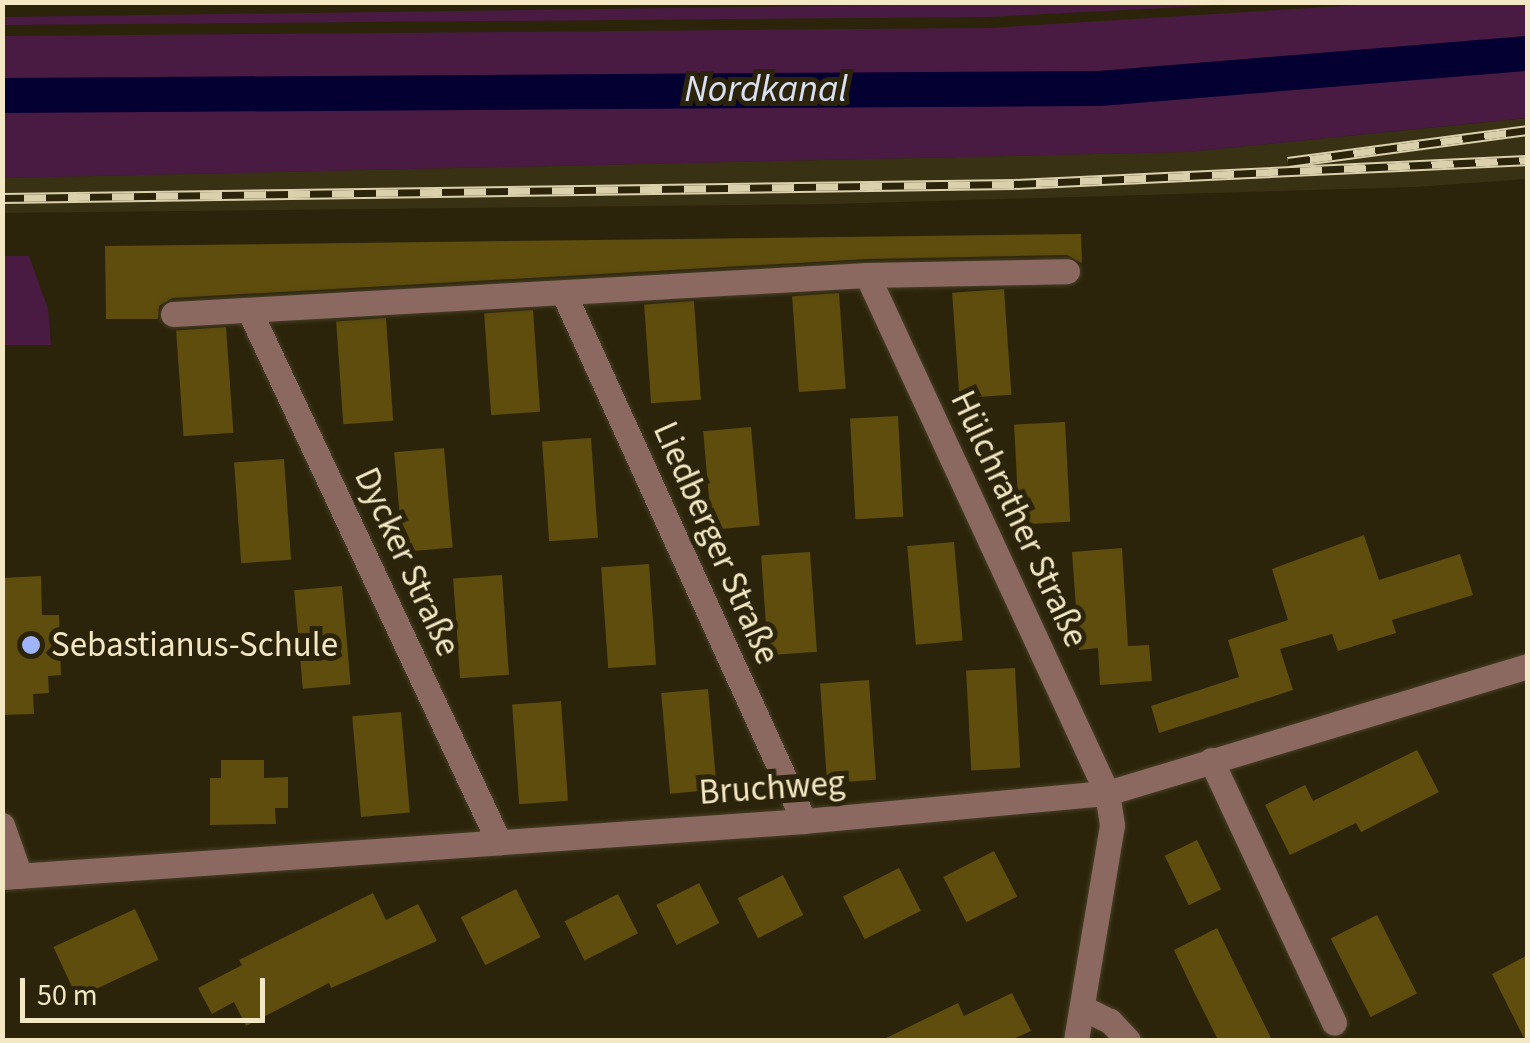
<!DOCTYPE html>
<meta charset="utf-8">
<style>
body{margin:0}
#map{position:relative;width:1530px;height:1043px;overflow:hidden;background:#2b240b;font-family:"Source Sans 3",sans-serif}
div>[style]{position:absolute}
.built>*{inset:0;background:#393114}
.green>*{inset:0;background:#491b43}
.canal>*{height:35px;margin:-17.5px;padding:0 17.5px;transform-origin:17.5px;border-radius:17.5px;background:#050032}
.building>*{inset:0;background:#5e4d0d;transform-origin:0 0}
.roads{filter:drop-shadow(0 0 2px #473f25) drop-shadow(0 0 2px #473f25)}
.minor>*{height:25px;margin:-12.5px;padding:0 12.5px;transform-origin:12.5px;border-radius:12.5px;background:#8b6961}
.rail>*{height:11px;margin-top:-5.5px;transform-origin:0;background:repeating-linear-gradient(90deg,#2b240b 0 22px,#dad0ac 0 44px);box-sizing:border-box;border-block:2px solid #dad0ac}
.dots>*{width:28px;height:28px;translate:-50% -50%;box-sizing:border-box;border:5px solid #2b240b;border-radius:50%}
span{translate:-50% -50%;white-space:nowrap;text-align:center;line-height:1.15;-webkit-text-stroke:10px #2b240b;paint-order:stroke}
.street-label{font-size:35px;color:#f3e8c3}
.poi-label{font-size:35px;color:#f3e8c3}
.left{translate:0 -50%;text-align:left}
.water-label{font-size:38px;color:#dae0f3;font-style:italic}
.frame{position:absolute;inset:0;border:5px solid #f3e8c3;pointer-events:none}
.scale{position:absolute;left:20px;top:978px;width:245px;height:45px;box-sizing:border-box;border:5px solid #f3e8c3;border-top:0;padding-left:12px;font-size:30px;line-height:35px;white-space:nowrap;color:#f3e8c3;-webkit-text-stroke:8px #2b240b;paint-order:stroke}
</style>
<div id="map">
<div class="built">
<div style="clip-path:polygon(1528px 118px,1527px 179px,1416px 187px,832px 204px,3px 213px,2px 178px,1187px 152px)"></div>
</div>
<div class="green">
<div style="clip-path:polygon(1122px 2px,1263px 3px,987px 17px,2px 25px,3px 17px)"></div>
<div style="clip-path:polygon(1407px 2px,1527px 3px,1527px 118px,1187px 152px,3px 178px,3px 36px,988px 28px)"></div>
<div style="clip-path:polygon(3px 256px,29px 256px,48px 309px,51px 345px,3px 345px)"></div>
</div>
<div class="canal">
<div style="left:2px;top:95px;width:1097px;rotate:-0.37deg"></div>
<div style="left:1099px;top:88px;width:430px;rotate:-4.7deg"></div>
</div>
<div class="building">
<div style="clip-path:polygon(1081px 234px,1082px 263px,1067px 255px,867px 259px,172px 298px,159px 306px,158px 319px,106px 319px,105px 246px)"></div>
<div style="left:1004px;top:289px;width:106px;height:52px;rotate:86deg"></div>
<div style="left:839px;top:293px;width:96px;height:47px;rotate:86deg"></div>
<div style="left:694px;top:301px;width:99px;height:50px;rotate:86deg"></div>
<div style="left:533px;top:310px;width:102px;height:49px;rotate:86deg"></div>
<div style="left:386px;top:318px;width:103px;height:50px;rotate:86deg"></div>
<div style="left:226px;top:327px;width:106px;height:50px;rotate:86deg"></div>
<div style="left:898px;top:416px;width:101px;height:48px;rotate:87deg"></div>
<div style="left:1065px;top:422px;width:100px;height:51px;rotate:87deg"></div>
<div style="left:751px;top:427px;width:99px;height:48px;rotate:85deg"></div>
<div style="left:591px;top:438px;width:100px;height:49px;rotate:86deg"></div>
<div style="left:444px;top:448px;width:100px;height:50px;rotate:85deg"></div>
<div style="left:284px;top:459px;width:101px;height:50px;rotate:86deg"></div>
<div style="clip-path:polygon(1364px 535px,1379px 580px,1460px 554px,1473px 595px,1392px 620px,1396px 633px,1338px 651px,1332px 634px,1280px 649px,1293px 690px,1159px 733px,1151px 706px,1239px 677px,1228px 640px,1288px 620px,1272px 569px)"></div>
<div style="left:954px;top:542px;width:99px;height:47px;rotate:85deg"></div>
<div style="clip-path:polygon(1122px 548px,1128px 646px,1149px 645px,1152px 681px,1100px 685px,1098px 648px,1079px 650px,1072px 552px)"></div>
<div style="left:810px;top:552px;width:100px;height:49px;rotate:86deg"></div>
<div style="left:649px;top:564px;width:101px;height:48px;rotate:86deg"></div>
<div style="left:502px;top:575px;width:100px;height:49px;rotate:86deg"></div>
<div style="clip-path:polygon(41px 576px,42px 615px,59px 615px,61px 675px,48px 676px,49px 693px,33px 694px,34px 714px,2px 715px,2px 578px)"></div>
<div style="left:342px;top:586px;width:99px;height:48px;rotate:85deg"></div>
<div style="left:1015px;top:668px;width:100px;height:49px;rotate:87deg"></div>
<div style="left:869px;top:680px;width:100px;height:49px;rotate:86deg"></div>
<div style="left:708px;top:689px;width:101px;height:47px;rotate:85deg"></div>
<div style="left:561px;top:701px;width:100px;height:49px;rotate:86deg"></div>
<div style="left:401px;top:712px;width:101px;height:49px;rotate:85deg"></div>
<div style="clip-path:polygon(1417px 750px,1439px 792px,1361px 832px,1356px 823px,1290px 855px,1265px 805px,1305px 785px,1313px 801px)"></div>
<div style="clip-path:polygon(221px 760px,264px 760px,264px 778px,288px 777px,288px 808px,275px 808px,276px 824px,210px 825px,210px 778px,221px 778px)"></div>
<div style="left:1197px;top:840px;width:55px;height:36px;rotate:64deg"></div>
<div style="left:994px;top:851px;width:51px;height:57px;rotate:63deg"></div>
<div style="left:899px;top:868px;width:48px;height:63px;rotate:63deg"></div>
<div style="left:783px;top:875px;width:45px;height:51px;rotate:63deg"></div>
<div style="left:699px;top:883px;width:45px;height:48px;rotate:63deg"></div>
<div style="left:516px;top:889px;width:54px;height:62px;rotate:63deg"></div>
<div style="clip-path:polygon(373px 893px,386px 920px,418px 904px,437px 941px,331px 988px,329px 983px,246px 1026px,234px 1002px,212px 1014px,198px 988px,242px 965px,239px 960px)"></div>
<div style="left:618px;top:894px;width:44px;height:60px;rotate:63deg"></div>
<div style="left:135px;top:909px;width:56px;height:90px;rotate:65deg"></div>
<div style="left:1377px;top:915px;width:88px;height:52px;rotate:63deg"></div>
<div style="clip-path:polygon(1217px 928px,1238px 971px,1272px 1040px,1218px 1040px,1194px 992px,1174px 950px)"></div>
<div style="clip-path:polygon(1528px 955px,1528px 1040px,1525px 1040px,1492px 974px)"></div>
<div style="clip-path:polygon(1012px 993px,1031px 1031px,1011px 1040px,882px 1040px,958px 1003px,964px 1016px)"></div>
</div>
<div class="roads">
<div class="minor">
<div style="left:867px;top:275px;width:571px;rotate:65.14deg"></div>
<div style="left:1107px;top:793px;width:32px;rotate:81deg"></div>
<div style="left:1112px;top:825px;width:218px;rotate:99.5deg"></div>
<div style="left:564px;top:294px;width:579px;rotate:65.52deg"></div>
<div style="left:250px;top:312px;width:586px;rotate:64.84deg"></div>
<div style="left:173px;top:314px;width:695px;rotate:-3.22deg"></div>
<div style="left:867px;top:275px;width:200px;rotate:-1.1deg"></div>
<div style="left:1211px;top:760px;width:290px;rotate:64.9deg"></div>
<div style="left:2px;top:825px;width:54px;rotate:70.6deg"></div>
<div style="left:2px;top:877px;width:804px;rotate:-3.99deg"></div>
<div style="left:804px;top:821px;width:304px;rotate:-5.3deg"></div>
<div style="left:1107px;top:793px;width:440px;rotate:-16.8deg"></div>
<div style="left:1083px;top:1008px;width:30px;rotate:26deg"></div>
<div style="left:1110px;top:1021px;width:26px;rotate:47deg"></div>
</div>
</div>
<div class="rail">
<div style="left:1288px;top:162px;width:242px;rotate:-7.6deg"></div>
<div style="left:2px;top:198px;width:1012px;rotate:-0.79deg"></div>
<div style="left:1014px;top:184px;width:515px;rotate:-2.67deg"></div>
</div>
<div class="dots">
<div style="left:31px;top:645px;background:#a0b3fd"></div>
</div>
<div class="street-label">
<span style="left:1019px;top:519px;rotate:65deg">Hülchrather Straße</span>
<span style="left:716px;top:543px;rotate:66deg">Liedberger Straße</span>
<span style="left:407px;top:562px;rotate:65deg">Dycker Straße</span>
<span style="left:772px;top:788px;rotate:-4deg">Bruchweg</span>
</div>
<div class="poi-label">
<span class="left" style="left:51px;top:645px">Sebastianus-Schule</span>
</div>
<div class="water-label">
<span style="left:766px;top:90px">Nordkanal</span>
</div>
<div class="frame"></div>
<div class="scale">50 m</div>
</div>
